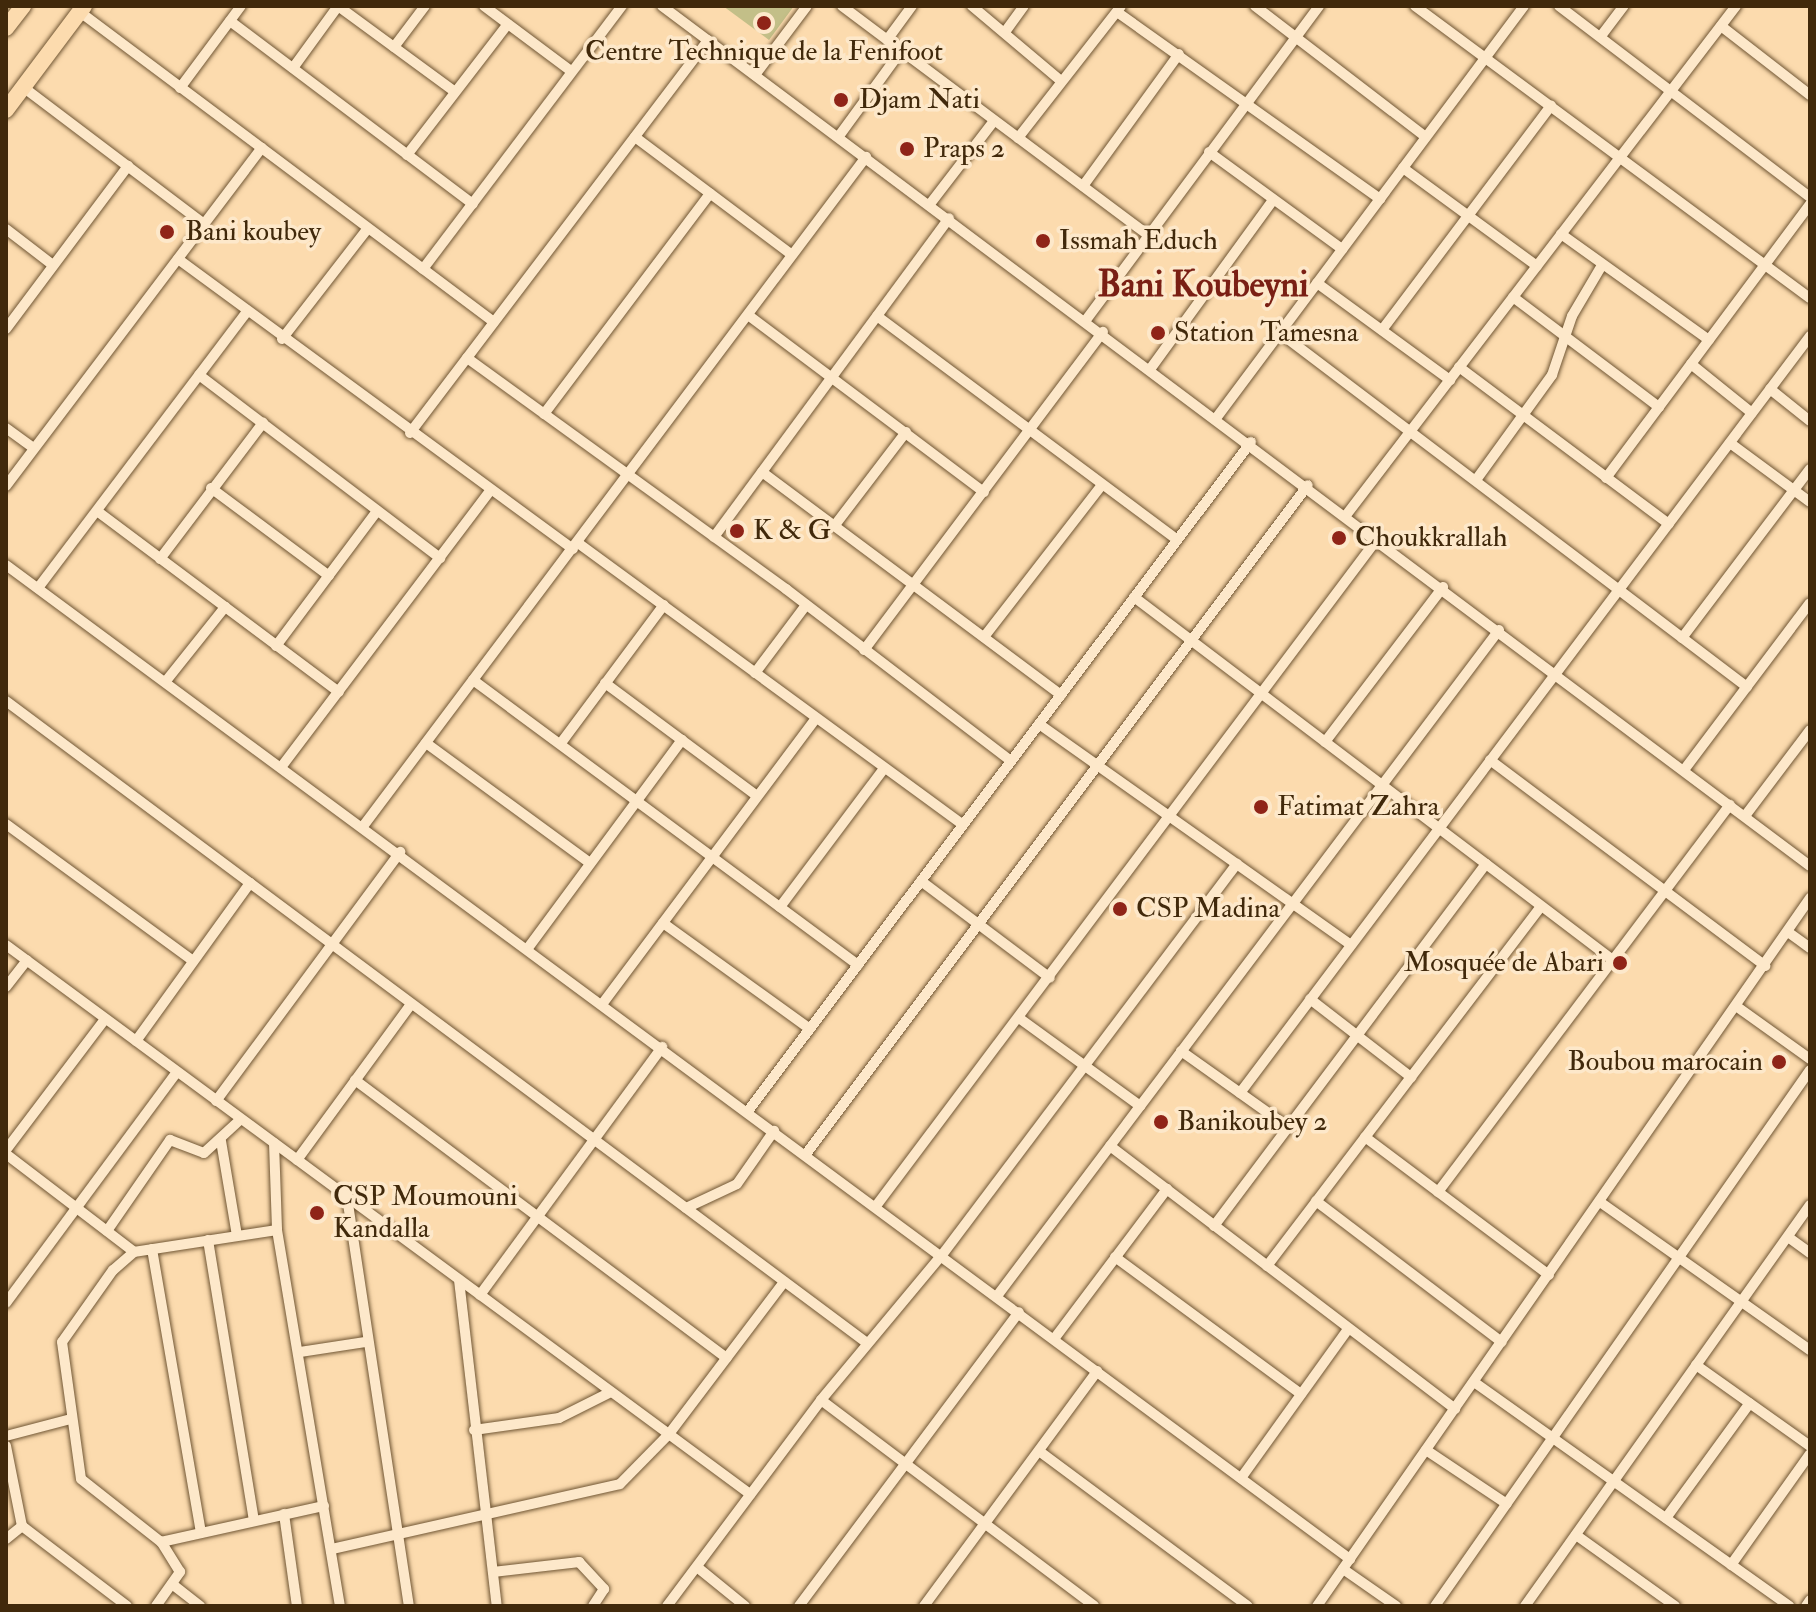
<!DOCTYPE html>
<meta charset="utf-8">
<style>
body{margin:0}
#map{position:relative;width:1816px;height:1612px;overflow:hidden;background:#fcdbae;font-family:"IM FELL Double Pica",serif}
div>[style]{position:absolute}
.green>*{inset:0;background:#c3bf88}
.roads{filter:drop-shadow(0 0 2px #705634) drop-shadow(0 0 2px #705634)}
.minor>*{height:10px;margin:-5px;padding:0 5px;transform-origin:5px;border-radius:5px;background:#fde8ca}
.primary>*{height:16px;margin:-8px;padding:0 8px;transform-origin:8px;border-radius:8px;background:#fcdbae}
.dots>*{width:22px;height:22px;translate:-50% -50%;box-sizing:border-box;border:4px solid #fde8ca;border-radius:50%}
span{translate:-50% -50%;white-space:nowrap;text-align:center;line-height:1.15;-webkit-text-stroke:7px #fde8ca;paint-order:stroke}
.poi-label{font-size:28px;color:#41290b}
.left{translate:0 -50%;text-align:left}
.right{translate:-100% -50%;text-align:right}
.district-label{font-size:36px;color:#7a1f14;font-weight:700}
.frame{position:absolute;inset:0;border:8px solid #41290b;pointer-events:none}
</style>
<div id="map">
<div class="green">
<div style="clip-path:polygon(723px 6px,794px 6px,769px 40px)"></div>
</div>
<div class="roads">
<div class="minor">
<div style="left:338px;top:6px;width:145px;rotate:36.3deg"></div>
<div style="left:484px;top:6px;width:109px;rotate:36.8deg"></div>
<div style="left:662px;top:6px;width:1434px;rotate:36.84deg"></div>
<div style="left:842px;top:6px;width:382px;rotate:36.8deg"></div>
<div style="left:972px;top:6px;width:116px;rotate:40.1deg"></div>
<div style="left:1255px;top:6px;width:215px;rotate:37.5deg"></div>
<div style="left:1415px;top:6px;width:491px;rotate:36.5deg"></div>
<div style="left:1559px;top:6px;width:315px;rotate:37.3deg"></div>
<div style="left:80px;top:12px;width:517px;rotate:36.83deg"></div>
<div style="left:1117px;top:12px;width:323px;rotate:35.4deg"></div>
<div style="left:230px;top:21px;width:304px;rotate:37deg"></div>
<div style="left:1721px;top:26px;width:113px;rotate:37.8deg"></div>
<div style="left:1005px;top:32px;width:32px;rotate:-54deg"></div>
<div style="left:1601px;top:36px;width:38px;rotate:-53deg"></div>
<div style="left:887px;top:40px;width:42px;rotate:-53.7deg"></div>
<div style="left:394px;top:47px;width:51px;rotate:-52.9deg"></div>
<div style="left:293px;top:68px;width:77px;rotate:-54deg"></div>
<div style="left:755px;top:75px;width:86px;rotate:-53deg"></div>
<div style="left:23px;top:87px;width:227px;rotate:37.1deg"></div>
<div style="left:180px;top:88px;width:102px;rotate:-53.4deg"></div>
<div style="left:839px;top:136px;width:105px;rotate:-53.9deg"></div>
<div style="left:635px;top:137px;width:196px;rotate:36.9deg"></div>
<div style="left:1018px;top:138px;width:167px;rotate:-52deg"></div>
<div style="left:1209px;top:152px;width:165px;rotate:36.1deg"></div>
<div style="left:407px;top:155px;width:165px;rotate:-52.4deg"></div>
<div style="left:1403px;top:168px;width:166px;rotate:36.2deg"></div>
<div style="left:1083px;top:186px;width:163px;rotate:-54deg"></div>
<div style="left:930px;top:204px;width:105px;rotate:-52.4deg"></div>
<div style="left:6px;top:229px;width:59px;rotate:37.5deg"></div>
<div style="left:1561px;top:234px;width:182px;rotate:35.6deg"></div>
<div style="left:178px;top:259px;width:490px;rotate:36.3deg"></div>
<div style="left:423px;top:269px;width:330px;rotate:-52.9deg"></div>
<div style="left:1317px;top:283px;width:165px;rotate:36.1deg"></div>
<div style="left:1513px;top:297px;width:183px;rotate:37deg"></div>
<div style="left:748px;top:315px;width:295px;rotate:36.9deg"></div>
<div style="left:877px;top:316px;width:374px;rotate:36.7deg"></div>
<div style="left:1086px;top:320px;width:391px;rotate:-53.4deg"></div>
<div style="left:6px;top:329px;width:204px;rotate:-53.2deg"></div>
<div style="left:1382px;top:330px;width:281px;rotate:-53deg"></div>
<div style="left:1280px;top:333px;width:586px;rotate:37.16deg"></div>
<div style="left:282px;top:339px;width:140px;rotate:-52.2deg"></div>
<div style="left:467px;top:358px;width:394px;rotate:35.9deg"></div>
<div style="left:786px;top:589px;width:283px;rotate:37.4deg"></div>
<div style="left:1691px;top:364px;width:78px;rotate:38.8deg"></div>
<div style="left:1459px;top:367px;width:262px;rotate:36.8deg"></div>
<div style="left:1151px;top:368px;width:208px;rotate:-54deg"></div>
<div style="left:199px;top:375px;width:303px;rotate:37.2deg"></div>
<div style="left:1770px;top:389px;width:51px;rotate:38.7deg"></div>
<div style="left:544px;top:414px;width:276px;rotate:-53deg"></div>
<div style="left:1217px;top:417px;width:513px;rotate:-53.24deg"></div>
<div style="left:6px;top:428px;width:34px;rotate:36deg"></div>
<div style="left:410px;top:433px;width:493px;rotate:-52.8deg"></div>
<div style="left:1730px;top:443px;width:99px;rotate:36.4deg"></div>
<div style="left:762px;top:472px;width:373px;rotate:36.7deg"></div>
<div style="left:1606px;top:478px;width:342px;rotate:-53.3deg"></div>
<div style="left:1476px;top:480px;width:130px;rotate:-54.1deg"></div>
<div style="left:1552px;top:375px;width:62px;rotate:-71.3deg"></div>
<div style="left:1572px;top:316px;width:59px;rotate:-59.5deg"></div>
<div style="left:6px;top:486px;width:424px;rotate:-52.9deg"></div>
<div style="left:211px;top:488px;width:147px;rotate:36.7deg"></div>
<div style="left:97px;top:511px;width:302px;rotate:36.8deg"></div>
<div style="left:1347px;top:514px;width:640px;rotate:-52.56deg"></div>
<div style="left:835px;top:525px;width:117px;rotate:-52.6deg"></div>
<div style="left:714px;top:537px;width:396px;rotate:-53.6deg"></div>
<div style="left:578px;top:543px;width:477px;rotate:36.2deg"></div>
<div style="left:160px;top:559px;width:171px;rotate:-52.9deg"></div>
<div style="left:6px;top:565px;width:1672px;rotate:36.49deg"></div>
<div style="left:38px;top:588px;width:346px;rotate:-52.9deg"></div>
<div style="left:1134px;top:597px;width:602px;rotate:37.17deg"></div>
<div style="left:984px;top:637px;width:192px;rotate:-52.2deg"></div>
<div style="left:1682px;top:638px;width:212px;rotate:-52.9deg"></div>
<div style="left:276px;top:646px;width:169px;rotate:-53.2deg"></div>
<div style="left:864px;top:650px;width:398px;rotate:-53.1deg"></div>
<div style="left:755px;top:673px;width:85px;rotate:-53.1deg"></div>
<div style="left:473px;top:680px;width:479px;rotate:36.5deg"></div>
<div style="left:166px;top:681px;width:95px;rotate:-51.4deg"></div>
<div style="left:605px;top:683px;width:189px;rotate:36.6deg"></div>
<div style="left:6px;top:701px;width:1074px;rotate:36.71deg"></div>
<div style="left:1039px;top:724px;width:382px;rotate:35.3deg"></div>
<div style="left:1325px;top:742px;width:195px;rotate:-52.7deg"></div>
<div style="left:426px;top:743px;width:203px;rotate:36.2deg"></div>
<div style="left:561px;top:743px;width:172px;rotate:-53.3deg"></div>
<div style="left:1490px;top:760px;width:344px;rotate:36.8deg"></div>
<div style="left:282px;top:766px;width:345px;rotate:-52.9deg"></div>
<div style="left:1684px;top:770px;width:209px;rotate:-53deg"></div>
<div style="left:1745px;top:816px;width:108px;rotate:-52.9deg"></div>
<div style="left:6px;top:824px;width:232px;rotate:36.2deg"></div>
<div style="left:364px;top:825px;width:836px;rotate:-53.08deg"></div>
<div style="left:921px;top:881px;width:161px;rotate:36.9deg"></div>
<div style="left:780px;top:907px;width:171px;rotate:-53.1deg"></div>
<div style="left:663px;top:923px;width:181px;rotate:35.8deg"></div>
<div style="left:1788px;top:932px;width:27px;rotate:36deg"></div>
<div style="left:6px;top:945px;width:925px;rotate:36.42deg"></div>
<div style="left:528px;top:948px;width:259px;rotate:-53.5deg"></div>
<div style="left:6px;top:987px;width:34px;rotate:-52deg"></div>
<div style="left:1310px;top:999px;width:128px;rotate:37.7deg"></div>
<div style="left:603px;top:1003px;width:354px;rotate:-53.2deg"></div>
<div style="left:1736px;top:1006px;width:91px;rotate:35.6deg"></div>
<div style="left:1019px;top:1018px;width:150px;rotate:36deg"></div>
<div style="left:136px;top:1041px;width:195px;rotate:-54.2deg"></div>
<div style="left:1181px;top:1051px;width:131px;rotate:35.4deg"></div>
<div style="left:355px;top:1080px;width:464px;rotate:36.8deg"></div>
<div style="left:1240px;top:1093px;width:948px;rotate:-53.02deg"></div>
<div style="left:216px;top:1101px;width:310px;rotate:-53.5deg"></div>
<div style="left:748px;top:1111px;width:837px;rotate:-53.06deg"></div>
<div style="left:1365px;top:1137px;width:230px;rotate:36.9deg"></div>
<div style="left:221px;top:1141px;width:96px;rotate:80.4deg"></div>
<div style="left:274px;top:1143px;width:87px;rotate:88deg"></div>
<div style="left:277px;top:1230px;width:381px;rotate:80.5deg"></div>
<div style="left:1110px;top:1146px;width:434px;rotate:37.3deg"></div>
<div style="left:6px;top:1150px;width:164px;rotate:-52.9deg"></div>
<div style="left:6px;top:1154px;width:161px;rotate:37.4deg"></div>
<div style="left:806px;top:1154px;width:836px;rotate:-53.12deg"></div>
<div style="left:297px;top:1160px;width:193px;rotate:-53.8deg"></div>
<div style="left:1438px;top:1192px;width:485px;rotate:-53deg"></div>
<div style="left:347px;top:1197px;width:414px;rotate:81.4deg"></div>
<div style="left:1316px;top:1201px;width:233px;rotate:37.2deg"></div>
<div style="left:1600px;top:1202px;width:257px;rotate:35.2deg"></div>
<div style="left:876px;top:1206px;width:836px;rotate:-53.08deg"></div>
<div style="left:686px;top:1208px;width:56px;rotate:-25.2deg"></div>
<div style="left:737px;top:1184px;width:65px;rotate:-55.1deg"></div>
<div style="left:1214px;top:1226px;width:453px;rotate:-53.1deg"></div>
<div style="left:277px;top:1230px;width:145px;rotate:171.3deg"></div>
<div style="left:134px;top:1252px;width:28px;rotate:139deg"></div>
<div style="left:113px;top:1270px;width:88px;rotate:125.3deg"></div>
<div style="left:62px;top:1342px;width:138px;rotate:82.1deg"></div>
<div style="left:81px;top:1479px;width:102px;rotate:38.2deg"></div>
<div style="left:161px;top:1542px;width:167px;rotate:-12.5deg"></div>
<div style="left:107px;top:1231px;width:111px;rotate:-55.3deg"></div>
<div style="left:170px;top:1140px;width:36px;rotate:21deg"></div>
<div style="left:204px;top:1153px;width:50px;rotate:-42.6deg"></div>
<div style="left:1788px;top:1237px;width:27px;rotate:36deg"></div>
<div style="left:208px;top:1240px;width:284px;rotate:80.7deg"></div>
<div style="left:152px;top:1249px;width:288px;rotate:80.2deg"></div>
<div style="left:1115px;top:1257px;width:231px;rotate:36.4deg"></div>
<div style="left:1267px;top:1266px;width:452px;rotate:-52.7deg"></div>
<div style="left:459px;top:1280px;width:328px;rotate:83.4deg"></div>
<div style="left:480px;top:1295px;width:308px;rotate:-53.7deg"></div>
<div style="left:997px;top:1296px;width:834px;rotate:-52.99deg"></div>
<div style="left:6px;top:1303px;width:287px;rotate:-53.5deg"></div>
<div style="left:1054px;top:1339px;width:188px;rotate:-53deg"></div>
<div style="left:300px;top:1352px;width:66px;rotate:-8.7deg"></div>
<div style="left:1696px;top:1365px;width:140px;rotate:35.4deg"></div>
<div style="left:1474px;top:1382px;width:387px;rotate:35.4deg"></div>
<div style="left:821px;top:1400px;width:342px;rotate:37deg"></div>
<div style="left:474px;top:1430px;width:86px;rotate:-8deg"></div>
<div style="left:559px;top:1418px;width:58px;rotate:-26.6deg"></div>
<div style="left:6px;top:1436px;width:67px;rotate:-14.7deg"></div>
<div style="left:6px;top:1446px;width:82px;rotate:78.7deg"></div>
<div style="left:22px;top:1526px;width:132px;rotate:37.3deg"></div>
<div style="left:1426px;top:1450px;width:97px;rotate:33.7deg"></div>
<div style="left:1039px;top:1451px;width:260px;rotate:36.6deg"></div>
<div style="left:1241px;top:1478px;width:183px;rotate:-54.3deg"></div>
<div style="left:284px;top:1514px;width:93px;rotate:82deg"></div>
<div style="left:1666px;top:1518px;width:142px;rotate:-53.9deg"></div>
<div style="left:1576px;top:1535px;width:122px;rotate:35.6deg"></div>
<div style="left:6px;top:1539px;width:21px;rotate:-39deg"></div>
<div style="left:332px;top:1549px;width:295px;rotate:-12.7deg"></div>
<div style="left:620px;top:1484px;width:70px;rotate:-45.6deg"></div>
<div style="left:669px;top:1434px;width:191px;rotate:-52.9deg"></div>
<div style="left:1731px;top:1565px;width:136px;rotate:-54.6deg"></div>
<div style="left:697px;top:1567px;width:62px;rotate:39.1deg"></div>
<div style="left:1343px;top:1569px;width:65px;rotate:34.9deg"></div>
<div style="left:493px;top:1572px;width:87px;rotate:-6.6deg"></div>
<div style="left:579px;top:1562px;width:37px;rotate:47deg"></div>
<div style="left:604px;top:1589px;width:20px;rotate:123deg"></div>
<div style="left:172px;top:1584px;width:36px;rotate:38deg"></div>
<div style="left:156px;top:1606px;width:42px;rotate:-54.8deg"></div>
<div style="left:180px;top:1572px;width:36px;rotate:-122deg"></div>
<div style="left:667px;top:1606px;width:257px;rotate:-53.2deg"></div>
<div style="left:821px;top:1400px;width:189px;rotate:-50.2deg"></div>
<div style="left:942px;top:1255px;width:490px;rotate:-53deg"></div>
<div style="left:799px;top:1606px;width:367px;rotate:-53.2deg"></div>
<div style="left:924px;top:1606px;width:292px;rotate:-53.6deg"></div>
<div style="left:1317px;top:1606px;width:863px;rotate:-55.15deg"></div>
<div style="left:1435px;top:1606px;width:654px;rotate:-55.02deg"></div>
<div style="left:1525px;top:1606px;width:492px;rotate:-54.6deg"></div>
<div style="left:1806px;top:1606px;width:7px;rotate:-56deg"></div>
</div>
<div class="primary">
<div style="left:6px;top:28px;width:28px;rotate:-52deg"></div>
<div style="left:6px;top:110px;width:130px;rotate:-53.1deg"></div>
</div>
</div>
<div class="dots">
<div style="left:764px;top:23px;background:#8f2418"></div>
<div style="left:841px;top:100px;background:#8f2418"></div>
<div style="left:907px;top:149px;background:#8f2418"></div>
<div style="left:167px;top:232px;background:#8f2418"></div>
<div style="left:1043px;top:241px;background:#8f2418"></div>
<div style="left:1158px;top:333px;background:#8f2418"></div>
<div style="left:737px;top:531px;background:#8f2418"></div>
<div style="left:1339px;top:538px;background:#8f2418"></div>
<div style="left:1261px;top:807px;background:#8f2418"></div>
<div style="left:1120px;top:909px;background:#8f2418"></div>
<div style="left:1620px;top:963px;background:#8f2418"></div>
<div style="left:1779px;top:1062px;background:#8f2418"></div>
<div style="left:1161px;top:1122px;background:#8f2418"></div>
<div style="left:317px;top:1213px;background:#8f2418"></div>
</div>
<div class="poi-label">
<span style="left:764px;top:52px">Centre Technique de la Fenifoot</span>
<span class="left" style="left:859px;top:100px">Djam Nati</span>
<span class="left" style="left:923px;top:149px">Praps 2</span>
<span class="left" style="left:185px;top:232px">Bani koubey</span>
<span class="left" style="left:1059px;top:241px">Issmah Educh</span>
<span class="left" style="left:1174px;top:333px">Station Tamesna</span>
<span class="left" style="left:753px;top:531px">K &amp; G</span>
<span class="left" style="left:1355px;top:538px">Choukkrallah</span>
<span class="left" style="left:1277px;top:807px">Fatimat Zahra</span>
<span class="left" style="left:1136px;top:909px">CSP Madina</span>
<span class="right" style="left:1604px;top:963px">Mosquée de Abari</span>
<span class="right" style="left:1763px;top:1062px">Boubou marocain</span>
<span class="left" style="left:1177px;top:1122px">Banikoubey 2</span>
<span class="left" style="left:333px;top:1213px">CSP Moumouni<br>Kandalla</span>
</div>
<div class="district-label">
<span style="left:1203px;top:285px">Bani Koubeyni</span>
</div>
<div class="frame"></div>
</div>
